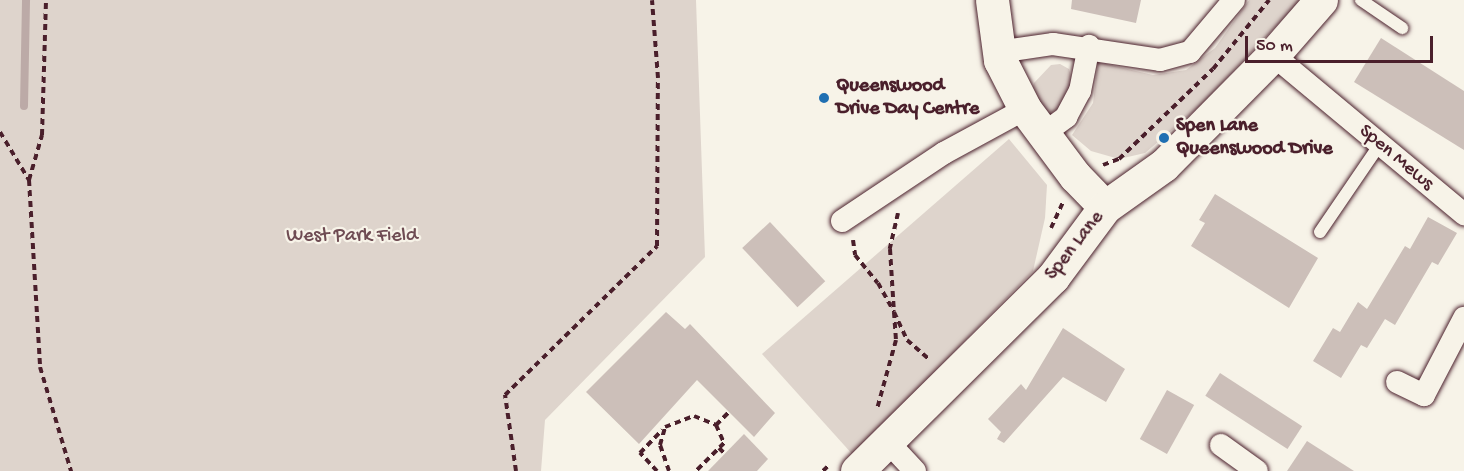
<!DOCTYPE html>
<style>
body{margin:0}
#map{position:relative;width:1464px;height:471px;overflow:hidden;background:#f7f3e8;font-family:"Gochi Hand",sans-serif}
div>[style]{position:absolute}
.green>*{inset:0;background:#ded4cc}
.stream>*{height:8px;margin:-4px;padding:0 4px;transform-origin:4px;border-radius:4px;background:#bcaaa7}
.building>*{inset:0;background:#ccbfb9;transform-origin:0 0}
.path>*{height:4px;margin-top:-2px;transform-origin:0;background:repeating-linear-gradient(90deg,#4a1f2b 0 6px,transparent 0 10.5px)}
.roads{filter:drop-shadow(0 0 2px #4a1f2b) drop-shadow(0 0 2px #4a1f2b)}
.lane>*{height:12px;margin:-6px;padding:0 6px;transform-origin:6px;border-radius:6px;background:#f7f3e8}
.street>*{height:22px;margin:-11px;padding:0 11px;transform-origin:11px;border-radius:11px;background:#f7f3e8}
.secondary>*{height:33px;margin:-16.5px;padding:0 16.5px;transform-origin:16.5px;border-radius:16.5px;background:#f7f3e8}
.dots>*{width:16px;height:16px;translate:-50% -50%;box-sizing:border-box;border:3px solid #f7f3e8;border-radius:50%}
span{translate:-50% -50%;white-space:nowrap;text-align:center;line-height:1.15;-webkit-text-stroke:4.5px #f7f3e8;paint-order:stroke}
.poi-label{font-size:20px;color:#4a1f2b;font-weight:700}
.left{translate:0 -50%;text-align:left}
.street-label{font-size:20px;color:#4a1f2b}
.park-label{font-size:20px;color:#6f4c53}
.scale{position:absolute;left:1245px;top:36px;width:188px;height:27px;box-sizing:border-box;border:3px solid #4a1f2b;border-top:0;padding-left:8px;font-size:18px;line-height:21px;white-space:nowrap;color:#4a1f2b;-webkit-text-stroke:4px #f7f3e8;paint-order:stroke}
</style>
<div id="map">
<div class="green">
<div style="clip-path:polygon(0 0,696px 0,705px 257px,545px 420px,541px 471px,0 471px)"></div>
<div style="clip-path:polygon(1249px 0,1301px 0,1200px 106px,1145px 153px,1119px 159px,1091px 151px,1072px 135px,1093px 103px,1098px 62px,1153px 75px,1186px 70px,1215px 48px)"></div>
<div style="clip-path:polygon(1060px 64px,1069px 69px,1072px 80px,1063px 104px,1053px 112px,1045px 111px,1032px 91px,1034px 83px,1051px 65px)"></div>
<div style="clip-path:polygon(1009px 139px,1047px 185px,1045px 218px,1033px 271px,853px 455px,762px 354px)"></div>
</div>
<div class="stream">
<div style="left:24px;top:106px;width:106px;rotate:-88.9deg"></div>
</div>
<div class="building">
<div style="clip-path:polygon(1072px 0,1141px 0,1136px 23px,1071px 9px)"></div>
<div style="clip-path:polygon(1381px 38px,1464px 91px,1464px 150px,1354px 82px)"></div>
<div style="clip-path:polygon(1215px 194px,1318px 258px,1289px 308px,1191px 246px,1205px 223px,1199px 220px)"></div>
<div style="clip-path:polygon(1428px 217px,1457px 233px,1438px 265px,1432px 262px,1395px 325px,1385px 319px,1367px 348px,1361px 345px,1341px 378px,1313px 361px,1333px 328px,1340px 332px,1358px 302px,1367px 309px,1405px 246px,1410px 249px)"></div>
<div style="left:770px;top:222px;width:81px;height:38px;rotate:47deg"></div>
<div style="clip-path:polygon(666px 312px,685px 329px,690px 324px,775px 413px,754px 437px,697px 380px,639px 444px,586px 392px)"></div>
<div style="clip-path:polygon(1063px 328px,1125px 369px,1106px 402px,1063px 377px,1004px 443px,997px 439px,1001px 432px,988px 419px,1021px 384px,1026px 390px)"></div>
<div style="left:1220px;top:373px;width:98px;height:27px;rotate:33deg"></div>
<div style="left:1167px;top:390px;width:31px;height:56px;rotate:29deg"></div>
<div style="clip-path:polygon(744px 434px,768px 459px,757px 471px,708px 471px)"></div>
<div style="clip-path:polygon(1307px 441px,1354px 471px,1287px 471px)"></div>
</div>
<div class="path">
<div style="left:0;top:132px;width:56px;rotate:58.9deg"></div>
<div style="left:29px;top:180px;width:187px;rotate:86.6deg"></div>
<div style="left:40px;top:367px;width:109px;rotate:73.4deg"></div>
<div style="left:1103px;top:165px;width:17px;rotate:-21deg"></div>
<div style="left:1119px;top:159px;width:130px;rotate:-43.8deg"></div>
<div style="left:1213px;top:69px;width:89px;rotate:-50.9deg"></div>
<div style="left:29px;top:180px;width:47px;rotate:-73.9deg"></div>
<div style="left:42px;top:135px;width:135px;rotate:-88.3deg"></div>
<div style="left:898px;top:213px;width:37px;rotate:103deg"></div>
<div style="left:890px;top:249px;width:63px;rotate:86.4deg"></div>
<div style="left:894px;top:312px;width:31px;rotate:65deg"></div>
<div style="left:907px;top:340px;width:30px;rotate:41deg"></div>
<div style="left:1051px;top:228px;width:29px;rotate:-65deg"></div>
<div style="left:853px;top:240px;width:15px;rotate:82deg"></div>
<div style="left:855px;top:255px;width:36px;rotate:51deg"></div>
<div style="left:878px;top:283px;width:33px;rotate:61deg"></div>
<div style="left:894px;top:312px;width:28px;rotate:86deg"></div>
<div style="left:896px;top:340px;width:72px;rotate:105.4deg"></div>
<div style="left:716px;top:425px;width:18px;rotate:-45deg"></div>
<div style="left:719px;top:448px;width:8px;rotate:45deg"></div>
<div style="left:516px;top:471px;width:77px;rotate:-98.2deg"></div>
<div style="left:505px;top:395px;width:213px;rotate:-44.4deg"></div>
<div style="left:657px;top:246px;width:168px;rotate:-89.7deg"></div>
<div style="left:658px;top:78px;width:78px;rotate:-94.4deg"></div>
<div style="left:657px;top:471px;width:25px;rotate:-133deg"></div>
<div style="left:640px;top:453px;width:32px;rotate:-46deg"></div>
<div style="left:669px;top:471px;width:28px;rotate:-109deg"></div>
<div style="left:660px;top:445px;width:19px;rotate:-74deg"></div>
<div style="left:665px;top:427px;width:31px;rotate:-21deg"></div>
<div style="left:694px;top:416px;width:24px;rotate:22deg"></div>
<div style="left:716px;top:425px;width:20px;rotate:66deg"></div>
<div style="left:724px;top:443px;width:40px;rotate:135deg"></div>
<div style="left:823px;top:471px;width:8px;rotate:-45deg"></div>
</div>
<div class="roads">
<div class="lane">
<div style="left:1361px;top:0;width:50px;rotate:34.3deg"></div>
<div style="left:1320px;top:232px;width:107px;rotate:-55.7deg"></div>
</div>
<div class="street">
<div style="left:998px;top:52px;width:56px;rotate:-8.3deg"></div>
<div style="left:1053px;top:44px;width:108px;rotate:8.5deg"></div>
<div style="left:1160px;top:60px;width:31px;rotate:-15deg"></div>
<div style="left:1190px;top:52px;width:68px;rotate:-49.8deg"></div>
<div style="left:1273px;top:55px;width:249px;rotate:39.8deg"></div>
<div style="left:1043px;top:134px;width:29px;rotate:-36deg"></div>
<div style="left:1066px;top:117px;width:30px;rotate:-62deg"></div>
<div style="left:1080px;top:91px;width:46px;rotate:-78.7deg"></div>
<div style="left:842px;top:221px;width:123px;rotate:-33.7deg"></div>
<div style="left:944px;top:153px;width:92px;rotate:-28.5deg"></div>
<div style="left:1397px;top:382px;width:30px;rotate:26deg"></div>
<div style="left:1424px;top:395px;width:87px;rotate:-62.5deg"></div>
<div style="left:887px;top:441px;width:41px;rotate:47deg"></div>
<div style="left:1221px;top:445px;width:44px;rotate:35.8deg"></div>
</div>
<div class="secondary">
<div style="left:992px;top:0;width:61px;rotate:82.4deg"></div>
<div style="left:1000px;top:60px;width:55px;rotate:63deg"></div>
<div style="left:1025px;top:109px;width:84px;rotate:53.3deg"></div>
<div style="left:1075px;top:176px;width:43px;rotate:45.9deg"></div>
<div style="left:857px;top:471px;width:276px;rotate:-44.7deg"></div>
<div style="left:1053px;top:277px;width:87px;rotate:-53.4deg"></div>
<div style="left:1105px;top:207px;width:72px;rotate:-35.4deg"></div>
<div style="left:1164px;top:165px;width:155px;rotate:-45.3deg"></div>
<div style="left:1273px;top:55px;width:73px;rotate:-48.9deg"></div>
</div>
</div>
<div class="dots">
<div style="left:824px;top:98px;background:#1f6fb2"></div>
<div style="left:1164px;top:138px;background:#1f6fb2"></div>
</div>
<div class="poi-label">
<span class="left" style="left:836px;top:98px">Queenswood<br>Drive Day Centre</span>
<span class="left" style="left:1176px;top:138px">Spen Lane<br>Queenswood Drive</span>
</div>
<div class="street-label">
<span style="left:1396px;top:158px;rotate:40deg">Spen Mews</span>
<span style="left:1075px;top:246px;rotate:-52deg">Spen Lane</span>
</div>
<div class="park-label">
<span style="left:352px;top:236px">West Park Field</span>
</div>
<div class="scale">50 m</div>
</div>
